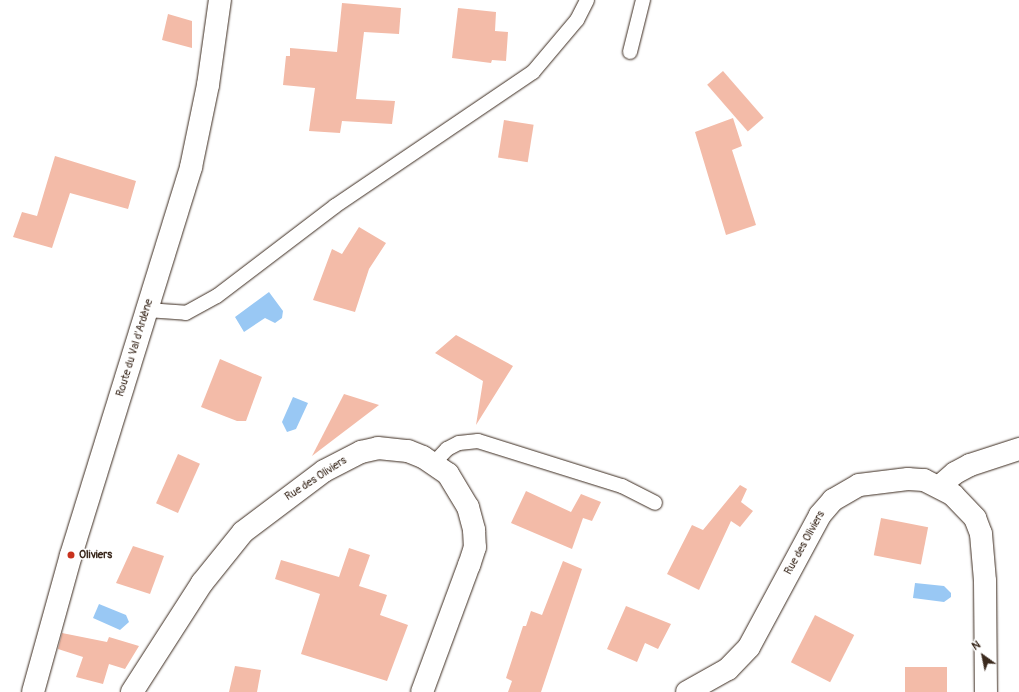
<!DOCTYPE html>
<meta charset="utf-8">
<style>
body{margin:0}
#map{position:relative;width:1019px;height:692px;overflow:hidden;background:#fff;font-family:Pangolin,sans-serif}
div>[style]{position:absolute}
.water>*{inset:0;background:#99c8f4}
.building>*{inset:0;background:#f3bba8;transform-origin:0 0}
.roads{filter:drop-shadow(0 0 1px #3b2a1e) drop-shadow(0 0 1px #3b2a1e)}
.service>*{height:14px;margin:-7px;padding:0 7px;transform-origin:7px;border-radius:7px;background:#fff}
.minor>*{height:22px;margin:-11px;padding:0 11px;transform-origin:11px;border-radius:11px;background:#fff}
.primary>*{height:22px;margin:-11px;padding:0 11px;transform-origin:11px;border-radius:11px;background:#fff}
.dots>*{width:11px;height:11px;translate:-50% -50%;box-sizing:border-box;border:2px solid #fff;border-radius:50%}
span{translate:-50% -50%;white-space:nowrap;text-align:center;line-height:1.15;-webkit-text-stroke:3px #fff;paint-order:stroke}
.street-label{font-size:11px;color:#3b2a1e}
.poi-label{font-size:11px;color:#3b2a1e;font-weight:700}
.left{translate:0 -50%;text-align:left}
.north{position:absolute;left:963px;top:636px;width:40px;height:40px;-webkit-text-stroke:3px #fff;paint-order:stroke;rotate:327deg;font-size:11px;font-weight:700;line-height:16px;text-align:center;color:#3b2a1e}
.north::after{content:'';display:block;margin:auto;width:14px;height:18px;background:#3b2a1e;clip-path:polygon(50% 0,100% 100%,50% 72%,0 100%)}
</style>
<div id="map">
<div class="water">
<div style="clip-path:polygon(269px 292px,283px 311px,282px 318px,275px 323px,265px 318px,244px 332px,235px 317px)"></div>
<div style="clip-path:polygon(293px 397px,308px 403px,296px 429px,287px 432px,282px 422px)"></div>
<div style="clip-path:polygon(915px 583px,944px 586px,951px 593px,951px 597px,944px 602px,913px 598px)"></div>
<div style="clip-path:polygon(99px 604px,126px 615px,129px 622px,120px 630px,93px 618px)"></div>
</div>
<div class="building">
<div style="clip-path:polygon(342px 3px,401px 8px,399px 34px,364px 32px,356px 99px,395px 101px,392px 124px,342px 121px,340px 133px,309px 131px,315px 88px,283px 85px,286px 56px,290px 56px,290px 48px,337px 52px)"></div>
<div style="clip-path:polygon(458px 8px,496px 12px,495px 31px,508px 32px,506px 61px,492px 60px,491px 63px,452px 58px)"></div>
<div style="clip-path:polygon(168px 14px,192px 21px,192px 48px,162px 40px)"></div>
<div style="left:723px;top:71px;width:62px;height:21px;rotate:49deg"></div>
<div style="clip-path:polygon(733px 118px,742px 146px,732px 150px,756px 225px,726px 235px,695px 132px)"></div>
<div style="left:504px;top:120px;width:30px;height:38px;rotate:9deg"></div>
<div style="clip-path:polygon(55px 156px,136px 181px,128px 209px,70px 193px,52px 248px,13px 237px,22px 212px,37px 216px)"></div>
<div style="clip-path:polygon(359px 227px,386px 243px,369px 269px,355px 312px,313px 300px,332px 249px,342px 254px)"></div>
<div style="clip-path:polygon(456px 335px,513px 366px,476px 425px,483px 381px,435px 353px)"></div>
<div style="clip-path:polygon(220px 359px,262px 377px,246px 421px,237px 421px,201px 407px)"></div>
<div style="clip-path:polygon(344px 394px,379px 405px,312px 456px)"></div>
<div style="left:178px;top:454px;width:24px;height:54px;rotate:24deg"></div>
<div style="clip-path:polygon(740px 485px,747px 489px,741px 502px,753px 511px,740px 527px,731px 521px,699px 590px,667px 574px,692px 525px,703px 530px)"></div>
<div style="clip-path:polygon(526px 491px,571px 512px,581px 494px,601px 502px,592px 521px,583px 518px,572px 549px,511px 523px)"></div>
<div style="left:881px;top:518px;width:48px;height:38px;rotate:11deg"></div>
<div style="clip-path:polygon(133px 546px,164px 556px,150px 594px,116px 583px)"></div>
<div style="clip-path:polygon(349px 548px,370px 555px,359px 586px,387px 595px,380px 615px,408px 625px,387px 681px,301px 654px,320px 594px,275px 579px,281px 560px,339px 577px)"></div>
<div style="clip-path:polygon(563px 561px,582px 569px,541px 692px,508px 692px,512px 681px,506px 678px,523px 626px,526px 626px,531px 611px,542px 615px)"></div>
<div style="clip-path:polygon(626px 606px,671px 624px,658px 649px,645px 643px,637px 662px,607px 649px)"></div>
<div style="left:815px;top:615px;width:44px;height:53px;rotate:27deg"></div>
<div style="clip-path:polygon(62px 633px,107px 642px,109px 637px,139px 646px,125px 669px,109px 664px,103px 684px,76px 677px,83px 657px,58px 649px)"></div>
<div style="clip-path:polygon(235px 666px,261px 670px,257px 692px,229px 692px)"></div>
<div style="left:905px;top:667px;width:42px;height:25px"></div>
</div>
<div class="roads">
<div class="service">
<div style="left:630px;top:52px;width:54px;rotate:-76deg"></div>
<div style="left:147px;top:310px;width:39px;rotate:4deg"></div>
<div style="left:186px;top:313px;width:35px;rotate:-29deg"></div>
<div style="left:217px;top:296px;width:148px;rotate:-37.3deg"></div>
<div style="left:335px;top:206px;width:239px;rotate:-34.1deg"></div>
<div style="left:533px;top:72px;width:68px;rotate:-49.8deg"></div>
<div style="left:577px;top:20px;width:22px;rotate:-63deg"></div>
<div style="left:434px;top:463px;width:19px;rotate:-47deg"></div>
<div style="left:447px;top:449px;width:13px;rotate:-27deg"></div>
<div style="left:459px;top:443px;width:19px;rotate:-6deg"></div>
<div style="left:478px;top:441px;width:151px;rotate:17.4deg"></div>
<div style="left:622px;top:486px;width:37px;rotate:27deg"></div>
</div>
<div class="minor">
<div style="left:940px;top:486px;width:20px;rotate:-41deg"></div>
<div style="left:955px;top:473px;width:17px;rotate:-28deg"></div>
<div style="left:970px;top:465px;width:52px;rotate:-18.1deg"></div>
<div style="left:132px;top:692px;width:130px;rotate:-57.3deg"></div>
<div style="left:202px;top:583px;width:65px;rotate:-51.2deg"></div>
<div style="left:243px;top:532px;width:101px;rotate:-37deg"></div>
<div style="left:324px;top:471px;width:42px;rotate:-27.2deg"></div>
<div style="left:361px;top:452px;width:17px;rotate:-13deg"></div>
<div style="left:378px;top:448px;width:30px;rotate:6deg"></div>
<div style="left:408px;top:451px;width:16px;rotate:22deg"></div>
<div style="left:423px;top:457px;width:30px;rotate:34deg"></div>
<div style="left:448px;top:474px;width:39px;rotate:59deg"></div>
<div style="left:468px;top:507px;width:24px;rotate:75deg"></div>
<div style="left:474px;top:530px;width:17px;rotate:87deg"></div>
<div style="left:475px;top:547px;width:19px;rotate:108deg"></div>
<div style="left:469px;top:565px;width:135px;rotate:110.3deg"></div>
<div style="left:687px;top:692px;width:47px;rotate:-29.3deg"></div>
<div style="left:728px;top:669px;width:30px;rotate:-46deg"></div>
<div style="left:749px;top:647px;width:150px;rotate:-61.7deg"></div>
<div style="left:820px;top:515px;width:20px;rotate:-49deg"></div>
<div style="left:833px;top:500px;width:30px;rotate:-30deg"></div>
<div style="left:859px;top:485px;width:49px;rotate:-7deg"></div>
<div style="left:908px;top:479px;width:16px;rotate:4deg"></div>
<div style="left:924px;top:480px;width:33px;rotate:27deg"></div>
<div style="left:953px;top:495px;width:32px;rotate:46deg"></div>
<div style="left:975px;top:518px;width:17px;rotate:69deg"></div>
<div style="left:981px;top:534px;width:47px;rotate:85.1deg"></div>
<div style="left:985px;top:581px;width:111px;rotate:89.5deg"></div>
</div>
<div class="primary">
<div style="left:33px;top:692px;width:142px;rotate:-74.5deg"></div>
<div style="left:71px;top:555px;width:406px;rotate:-72.8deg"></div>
<div style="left:191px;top:167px;width:84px;rotate:-78.3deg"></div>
<div style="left:208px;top:85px;width:86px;rotate:-82deg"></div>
</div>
</div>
<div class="dots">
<div style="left:71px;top:555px;background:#c8321e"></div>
</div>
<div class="street-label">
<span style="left:135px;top:348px;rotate:-73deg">Route du Val d'Ardène</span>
<span style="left:316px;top:479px;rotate:-33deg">Rue des Oliviers</span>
<span style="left:805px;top:543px;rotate:-61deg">Rue des Oliviers</span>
</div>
<div class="poi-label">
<span class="left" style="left:79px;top:555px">Oliviers</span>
</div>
<div class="north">N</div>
</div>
